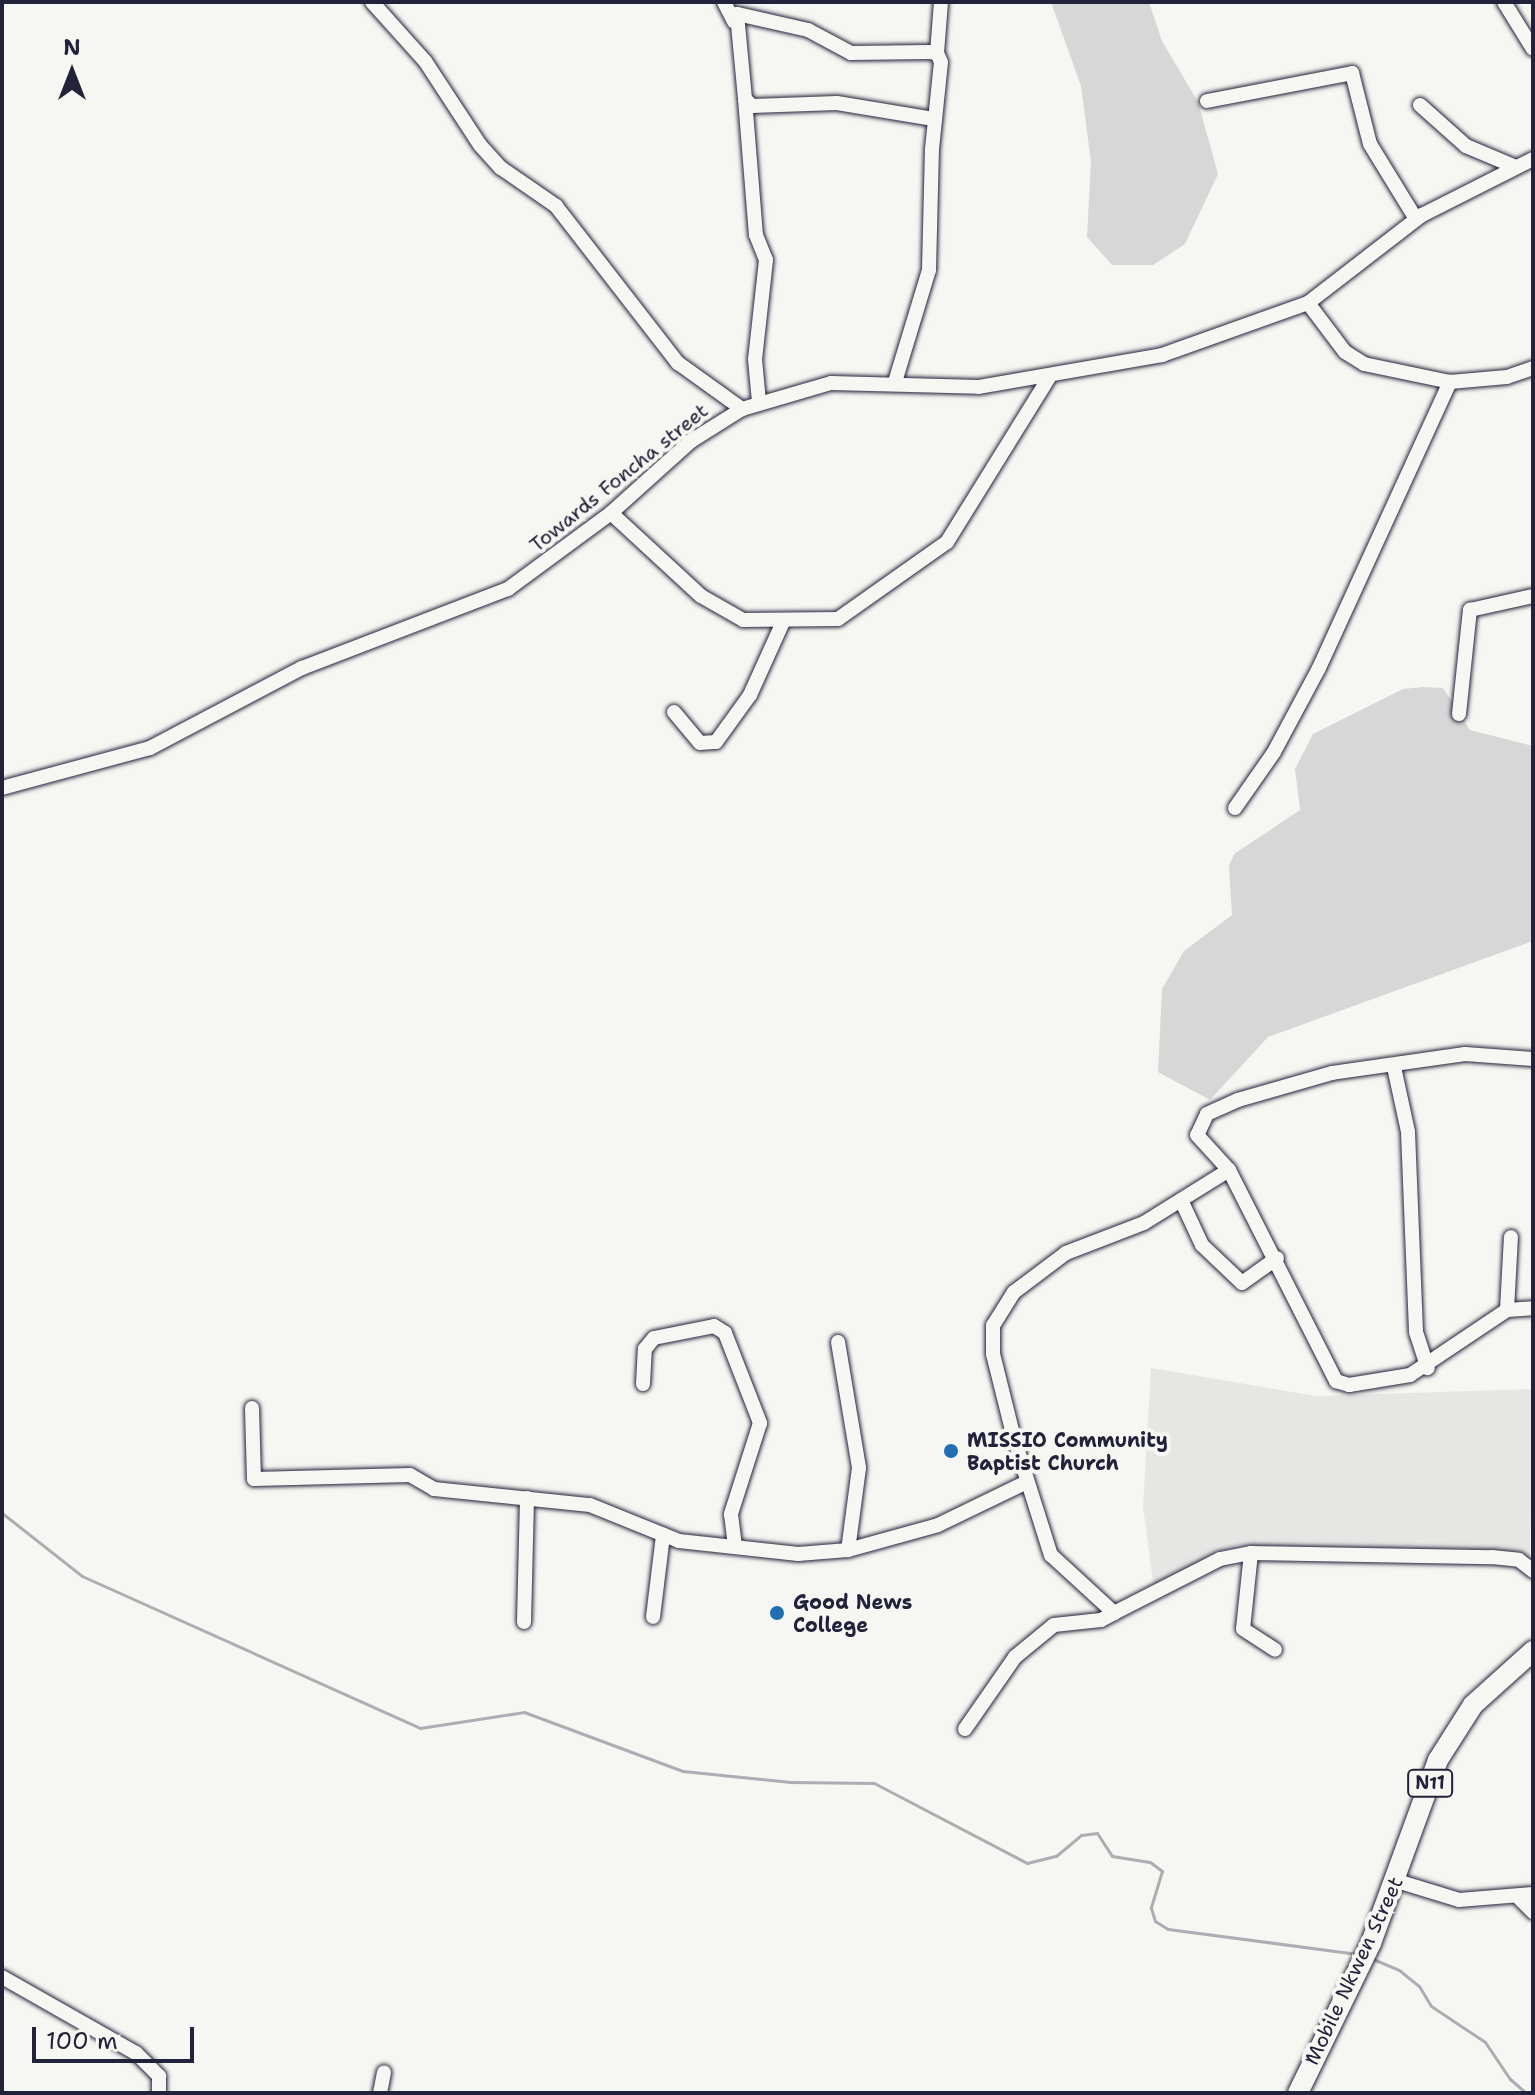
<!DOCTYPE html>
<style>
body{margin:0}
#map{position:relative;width:1535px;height:2095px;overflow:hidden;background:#f6f6f2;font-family:"Shantell Sans",sans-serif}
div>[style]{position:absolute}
.built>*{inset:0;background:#e6e6e4}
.green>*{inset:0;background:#d7d7d7}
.stream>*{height:3px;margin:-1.5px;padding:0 1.5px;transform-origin:1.5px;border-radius:1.5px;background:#adadb3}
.roads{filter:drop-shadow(0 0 2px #22223b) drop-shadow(0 0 2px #22223b)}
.minor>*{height:14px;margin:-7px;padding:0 7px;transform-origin:7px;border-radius:7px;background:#f6f6f2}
.highway>*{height:20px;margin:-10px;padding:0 10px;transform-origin:10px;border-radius:10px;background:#f6f6f2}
.dots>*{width:22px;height:22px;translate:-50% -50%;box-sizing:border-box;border:4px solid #f6f6f2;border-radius:50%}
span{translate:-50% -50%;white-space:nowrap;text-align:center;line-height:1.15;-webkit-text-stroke:8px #f6f6f2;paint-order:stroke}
.shield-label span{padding:2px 6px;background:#f6f6f2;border:2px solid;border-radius:6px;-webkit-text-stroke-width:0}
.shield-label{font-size:18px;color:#22223b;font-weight:700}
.street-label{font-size:20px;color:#22223b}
.poi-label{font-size:20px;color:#22223b;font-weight:700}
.left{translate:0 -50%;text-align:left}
.frame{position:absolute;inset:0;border:4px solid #22223b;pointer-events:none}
.north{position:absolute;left:32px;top:32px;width:80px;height:80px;-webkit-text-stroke:6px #f6f6f2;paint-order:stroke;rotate:0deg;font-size:22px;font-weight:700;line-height:32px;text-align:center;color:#22223b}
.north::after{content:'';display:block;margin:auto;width:28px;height:36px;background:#22223b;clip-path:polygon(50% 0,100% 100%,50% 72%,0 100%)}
.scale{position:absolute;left:32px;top:2027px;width:162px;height:36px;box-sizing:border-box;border:4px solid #22223b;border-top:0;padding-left:10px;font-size:24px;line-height:28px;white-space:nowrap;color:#22223b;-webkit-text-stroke:6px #f6f6f2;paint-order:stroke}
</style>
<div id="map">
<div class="built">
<div style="clip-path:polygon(1151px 1368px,1316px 1396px,1533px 1389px,1530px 1560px,1503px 1551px,1239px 1545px,1214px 1552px,1154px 1589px,1143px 1506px)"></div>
</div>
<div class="green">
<div style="clip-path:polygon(1051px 2px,1149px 2px,1162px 41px,1198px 102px,1218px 174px,1185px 244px,1153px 265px,1112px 265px,1087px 237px,1091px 162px,1081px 86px)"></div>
<div style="clip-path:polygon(1423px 687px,1443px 688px,1470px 730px,1533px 746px,1533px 941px,1268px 1037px,1210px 1100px,1158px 1072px,1162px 989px,1184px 951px,1232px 915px,1229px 866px,1234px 854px,1300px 810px,1295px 769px,1313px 734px,1403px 689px)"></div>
</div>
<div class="stream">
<div style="left:2px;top:1513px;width:102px;rotate:38.2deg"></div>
<div style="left:82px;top:1576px;width:371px;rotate:24.2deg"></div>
<div style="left:420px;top:1728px;width:105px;rotate:-8.7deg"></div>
<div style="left:524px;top:1712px;width:170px;rotate:20.4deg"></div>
<div style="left:683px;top:1771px;width:108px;rotate:5.9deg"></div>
<div style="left:790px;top:1782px;width:84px;rotate:0.7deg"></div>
<div style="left:874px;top:1783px;width:173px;rotate:27.6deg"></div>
<div style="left:1027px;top:1863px;width:30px;rotate:-14deg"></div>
<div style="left:1056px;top:1856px;width:33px;rotate:-40deg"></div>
<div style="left:1081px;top:1835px;width:16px;rotate:-7deg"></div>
<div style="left:1097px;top:1833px;width:27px;rotate:57deg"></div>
<div style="left:1112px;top:1856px;width:38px;rotate:9deg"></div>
<div style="left:1150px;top:1862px;width:15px;rotate:37deg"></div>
<div style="left:1162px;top:1871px;width:39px;rotate:107deg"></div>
<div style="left:1151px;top:1908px;width:14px;rotate:73deg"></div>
<div style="left:1155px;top:1921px;width:15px;rotate:32deg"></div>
<div style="left:1168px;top:1929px;width:193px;rotate:7.5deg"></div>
<div style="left:1373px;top:1959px;width:28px;rotate:23deg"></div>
<div style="left:1399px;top:1970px;width:26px;rotate:39deg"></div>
<div style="left:1419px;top:1986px;width:23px;rotate:59deg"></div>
<div style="left:1431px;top:2006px;width:65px;rotate:33.7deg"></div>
<div style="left:1485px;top:2042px;width:45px;rotate:56deg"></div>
<div style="left:1510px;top:2079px;width:21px;rotate:41deg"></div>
</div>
<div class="roads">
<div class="minor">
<div style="left:372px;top:2px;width:79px;rotate:48.1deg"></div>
<div style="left:425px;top:61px;width:100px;rotate:56.8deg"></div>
<div style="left:480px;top:145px;width:31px;rotate:48deg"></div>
<div style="left:501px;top:168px;width:67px;rotate:34.6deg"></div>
<div style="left:556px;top:206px;width:199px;rotate:52.2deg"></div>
<div style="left:678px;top:363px;width:79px;rotate:35.7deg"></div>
<div style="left:724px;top:2px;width:22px;rotate:63deg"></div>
<div style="left:1504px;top:2px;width:55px;rotate:58.3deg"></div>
<div style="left:937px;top:53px;width:51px;rotate:-85.5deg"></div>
<div style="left:745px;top:99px;width:136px;rotate:85.4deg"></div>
<div style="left:756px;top:235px;width:27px;rotate:68deg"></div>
<div style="left:766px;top:260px;width:100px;rotate:96.3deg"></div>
<div style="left:755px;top:359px;width:43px;rotate:84.7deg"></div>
<div style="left:1207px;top:101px;width:148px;rotate:-10.9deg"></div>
<div style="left:1352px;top:73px;width:73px;rotate:75.8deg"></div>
<div style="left:1370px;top:144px;width:88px;rotate:58.5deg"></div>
<div style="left:1420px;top:105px;width:62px;rotate:41.7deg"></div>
<div style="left:1466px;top:146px;width:54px;rotate:22.8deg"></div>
<div style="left:1308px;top:303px;width:61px;rotate:52.9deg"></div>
<div style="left:1345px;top:352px;width:22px;rotate:32deg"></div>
<div style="left:1364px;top:364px;width:88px;rotate:11.8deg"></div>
<div style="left:1450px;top:382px;width:57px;rotate:-5deg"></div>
<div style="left:1507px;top:377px;width:28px;rotate:-19deg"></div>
<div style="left:895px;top:382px;width:117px;rotate:-73.1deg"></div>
<div style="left:929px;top:270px;width:121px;rotate:-88.6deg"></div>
<div style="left:932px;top:149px;width:87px;rotate:-84.1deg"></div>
<div style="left:941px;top:62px;width:10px;rotate:-114deg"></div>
<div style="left:937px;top:53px;width:8px;rotate:-173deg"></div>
<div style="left:929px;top:52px;width:78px;rotate:179.3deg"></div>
<div style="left:851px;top:53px;width:49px;rotate:-151.9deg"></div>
<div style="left:808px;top:30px;width:73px;rotate:-167.3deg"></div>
<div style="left:737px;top:14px;width:85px;rotate:84.6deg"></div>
<div style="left:745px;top:99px;width:10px;rotate:45deg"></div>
<div style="left:752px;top:106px;width:85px;rotate:-2deg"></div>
<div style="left:837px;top:103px;width:98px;rotate:9.4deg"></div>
<div style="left:611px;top:513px;width:122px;rotate:42.7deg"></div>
<div style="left:701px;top:596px;width:48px;rotate:29.7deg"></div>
<div style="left:743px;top:620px;width:95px;rotate:-0.6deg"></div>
<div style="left:838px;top:619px;width:133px;rotate:-35.2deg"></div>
<div style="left:947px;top:542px;width:195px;rotate:-58.2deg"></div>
<div style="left:674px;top:712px;width:40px;rotate:50deg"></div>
<div style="left:700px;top:743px;width:16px;rotate:-4deg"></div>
<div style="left:716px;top:742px;width:58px;rotate:-54.1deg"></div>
<div style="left:750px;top:695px;width:80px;rotate:-65.7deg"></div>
<div style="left:1459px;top:714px;width:105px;rotate:-84deg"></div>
<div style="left:1470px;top:610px;width:65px;rotate:-12.5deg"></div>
<div style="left:2px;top:788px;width:153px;rotate:-15.1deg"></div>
<div style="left:150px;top:748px;width:172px;rotate:-27.8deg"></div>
<div style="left:302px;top:668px;width:221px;rotate:-21deg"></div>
<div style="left:508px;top:589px;width:128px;rotate:-36.4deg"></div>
<div style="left:611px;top:513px;width:108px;rotate:-42deg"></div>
<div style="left:691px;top:441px;width:60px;rotate:-32.1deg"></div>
<div style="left:742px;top:409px;width:93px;rotate:-16.3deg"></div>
<div style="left:831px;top:383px;width:148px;rotate:1.5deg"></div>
<div style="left:979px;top:387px;width:186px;rotate:-9.9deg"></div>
<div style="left:1162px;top:355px;width:155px;rotate:-19.6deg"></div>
<div style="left:1308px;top:303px;width:144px;rotate:-37.7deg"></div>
<div style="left:1422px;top:215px;width:124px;rotate:-26.8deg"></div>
<div style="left:1235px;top:808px;width:68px;rotate:-55.1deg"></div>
<div style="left:1274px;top:752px;width:95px;rotate:-61.8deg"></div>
<div style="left:1319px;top:668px;width:315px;rotate:-65.4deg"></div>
<div style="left:1533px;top:1059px;width:68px;rotate:-175.8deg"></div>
<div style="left:1465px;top:1054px;width:134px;rotate:171.9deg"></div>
<div style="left:1332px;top:1073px;width:98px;rotate:164deg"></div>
<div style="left:1238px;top:1100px;width:34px;rotate:156deg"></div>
<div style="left:1207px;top:1114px;width:23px;rotate:115deg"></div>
<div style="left:1197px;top:1135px;width:47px;rotate:47.6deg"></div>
<div style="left:1229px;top:1170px;width:237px;rotate:63.1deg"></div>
<div style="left:1336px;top:1381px;width:14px;rotate:17deg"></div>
<div style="left:1349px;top:1385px;width:62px;rotate:-9.3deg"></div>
<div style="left:1410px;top:1375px;width:117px;rotate:-33.8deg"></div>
<div style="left:1507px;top:1310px;width:26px;rotate:-4deg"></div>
<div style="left:1394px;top:1067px;width:66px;rotate:77.8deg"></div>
<div style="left:1408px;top:1132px;width:200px;rotate:87.7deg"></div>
<div style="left:1416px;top:1332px;width:38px;rotate:72deg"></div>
<div style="left:1229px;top:1170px;width:100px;rotate:148.1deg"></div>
<div style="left:1144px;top:1223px;width:84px;rotate:159deg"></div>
<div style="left:1066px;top:1253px;width:65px;rotate:143.1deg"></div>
<div style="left:1014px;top:1292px;width:39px;rotate:122deg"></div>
<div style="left:993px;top:1325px;width:29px;rotate:90deg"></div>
<div style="left:993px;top:1354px;width:87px;rotate:76deg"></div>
<div style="left:1014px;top:1438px;width:123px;rotate:72.5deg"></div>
<div style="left:1051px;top:1555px;width:86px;rotate:42.6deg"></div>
<div style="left:1114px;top:1613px;width:119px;rotate:-27deg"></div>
<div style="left:1220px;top:1559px;width:32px;rotate:-11deg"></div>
<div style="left:1251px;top:1553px;width:241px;rotate:1deg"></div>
<div style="left:1492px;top:1557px;width:27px;rotate:6deg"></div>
<div style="left:1519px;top:1560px;width:18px;rotate:38deg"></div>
<div style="left:1181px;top:1200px;width:50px;rotate:65deg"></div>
<div style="left:1202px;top:1245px;width:55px;rotate:43.5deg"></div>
<div style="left:1242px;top:1283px;width:43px;rotate:-35.5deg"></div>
<div style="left:1507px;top:1310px;width:73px;rotate:-86.9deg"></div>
<div style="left:838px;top:1342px;width:128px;rotate:80.5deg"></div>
<div style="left:859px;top:1468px;width:83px;rotate:97.6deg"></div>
<div style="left:643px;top:1384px;width:35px;rotate:-87deg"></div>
<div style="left:645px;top:1349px;width:14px;rotate:-51deg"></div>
<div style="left:654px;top:1338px;width:61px;rotate:-11.3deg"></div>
<div style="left:714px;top:1326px;width:13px;rotate:32deg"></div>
<div style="left:725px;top:1333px;width:97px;rotate:68.7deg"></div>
<div style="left:760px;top:1423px;width:96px;rotate:107.7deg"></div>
<div style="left:731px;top:1514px;width:31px;rotate:83deg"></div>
<div style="left:252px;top:1408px;width:71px;rotate:88.4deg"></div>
<div style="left:254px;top:1479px;width:156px;rotate:-1.5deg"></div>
<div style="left:410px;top:1475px;width:28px;rotate:30deg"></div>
<div style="left:434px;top:1489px;width:157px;rotate:5.9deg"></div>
<div style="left:590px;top:1505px;width:96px;rotate:22deg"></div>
<div style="left:679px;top:1541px;width:120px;rotate:6.2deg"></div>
<div style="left:798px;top:1554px;width:50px;rotate:-4.6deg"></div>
<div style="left:848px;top:1550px;width:93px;rotate:-15.5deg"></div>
<div style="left:938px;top:1525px;width:99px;rotate:-25.8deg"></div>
<div style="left:1251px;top:1553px;width:76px;rotate:96deg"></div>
<div style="left:1243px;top:1629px;width:38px;rotate:33deg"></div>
<div style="left:653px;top:1617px;width:83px;rotate:-83deg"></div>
<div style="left:524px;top:1622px;width:124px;rotate:-88.6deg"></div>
<div style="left:965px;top:1729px;width:88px;rotate:-55.2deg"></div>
<div style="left:1015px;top:1657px;width:50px;rotate:-39.4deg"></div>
<div style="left:1054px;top:1625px;width:47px;rotate:-6.1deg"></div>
<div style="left:1101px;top:1620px;width:15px;rotate:-28deg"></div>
<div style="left:1397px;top:1881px;width:65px;rotate:17deg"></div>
<div style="left:1459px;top:1900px;width:74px;rotate:-4.6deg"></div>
<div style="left:1517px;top:1896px;width:23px;rotate:45deg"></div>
<div style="left:2px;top:1977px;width:154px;rotate:29.6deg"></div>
<div style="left:136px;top:2053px;width:33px;rotate:45deg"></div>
<div style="left:159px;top:2076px;width:17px;rotate:90deg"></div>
<div style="left:380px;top:2093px;width:21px;rotate:-79deg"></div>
</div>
<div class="highway">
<div style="left:1298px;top:2093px;width:167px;rotate:-64deg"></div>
<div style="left:1371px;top:1943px;width:195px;rotate:-69.9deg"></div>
<div style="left:1438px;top:1760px;width:65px;rotate:-57.5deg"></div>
<div style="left:1473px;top:1705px;width:81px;rotate:-42deg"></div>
</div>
</div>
<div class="dots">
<div style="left:951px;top:1451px;background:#1f6fb2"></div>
<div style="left:777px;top:1613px;background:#1f6fb2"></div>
</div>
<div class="shield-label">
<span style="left:1430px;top:1783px">N11</span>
</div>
<div class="street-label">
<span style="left:619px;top:478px;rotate:-39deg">Towards Foncha street</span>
<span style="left:1354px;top:1971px;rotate:-65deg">Mobile Nkwen Street</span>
</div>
<div class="poi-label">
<span class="left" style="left:967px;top:1452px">MISSIO Community<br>Baptist Church</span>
<span class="left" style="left:793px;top:1614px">Good News<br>College</span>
</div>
<div class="frame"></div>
<div class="north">N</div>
<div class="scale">100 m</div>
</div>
